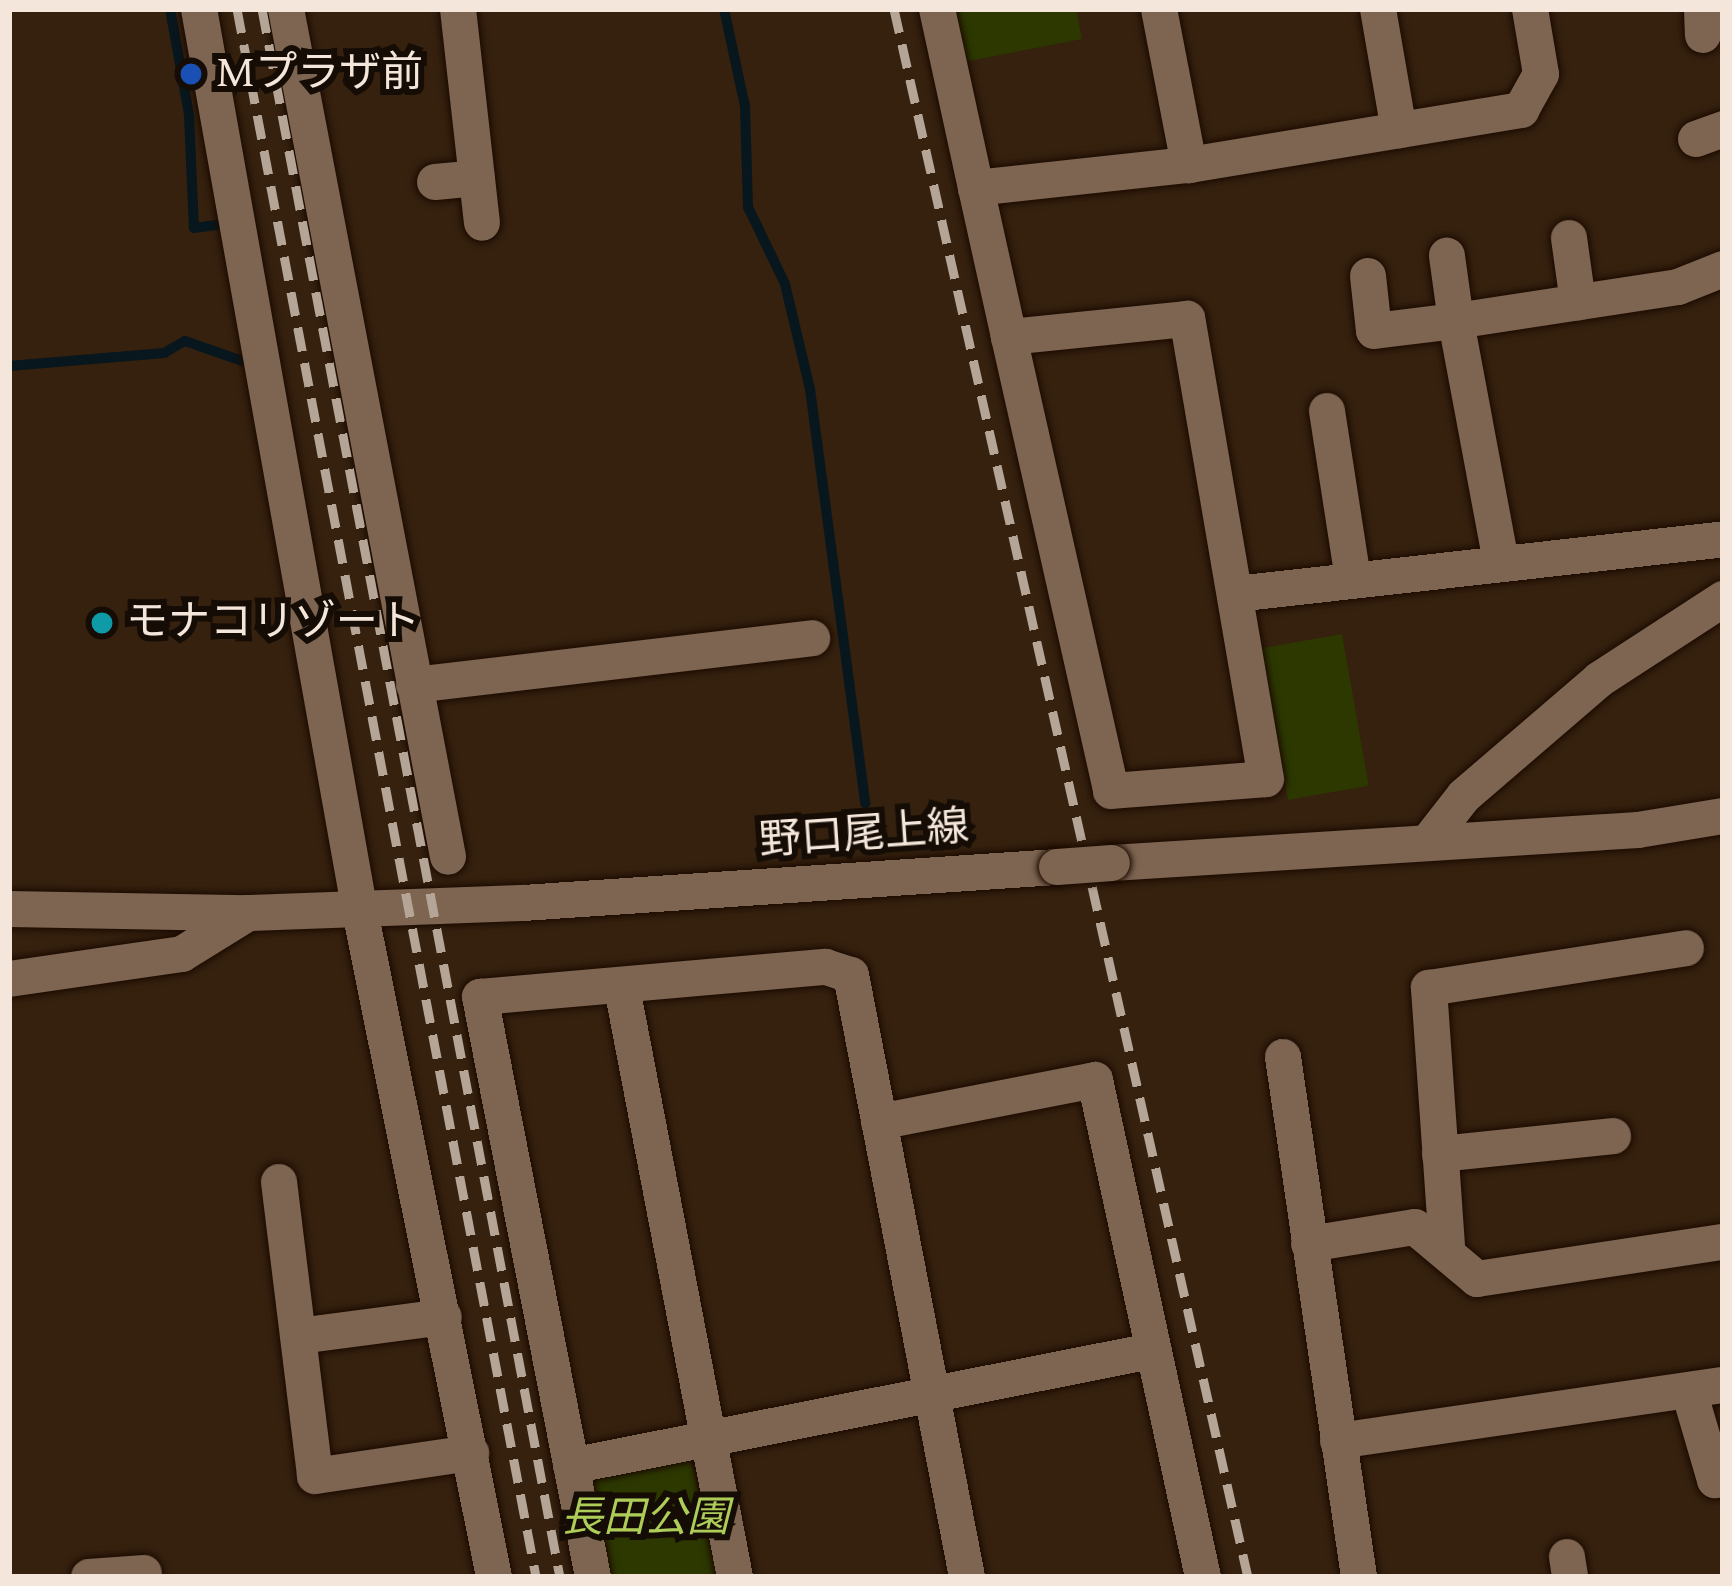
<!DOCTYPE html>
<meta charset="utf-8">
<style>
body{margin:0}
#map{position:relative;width:1732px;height:1586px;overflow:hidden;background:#35210e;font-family:Spectral,"Noto Sans JP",serif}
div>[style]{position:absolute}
.green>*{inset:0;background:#2c3800;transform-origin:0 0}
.stream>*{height:10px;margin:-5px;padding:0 5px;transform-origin:5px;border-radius:5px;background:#08171d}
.roads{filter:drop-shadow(0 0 3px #1b0a00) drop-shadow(0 0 3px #1b0a00)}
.minor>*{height:36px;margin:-18px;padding:0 18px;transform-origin:18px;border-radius:18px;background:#7d6551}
.secondary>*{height:36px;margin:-18px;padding:0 18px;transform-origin:18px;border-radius:18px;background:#7d6551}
.rail>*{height:9px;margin-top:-4.5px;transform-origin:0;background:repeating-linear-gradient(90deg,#b5a596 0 24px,transparent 0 36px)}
.bridges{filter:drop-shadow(0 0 3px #1b0a00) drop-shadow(0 0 3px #1b0a00)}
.secondary-bridge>*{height:36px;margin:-18px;padding:0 18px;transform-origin:18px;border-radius:18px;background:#7d6551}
.dots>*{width:33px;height:33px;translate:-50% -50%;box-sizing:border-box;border:6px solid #150d05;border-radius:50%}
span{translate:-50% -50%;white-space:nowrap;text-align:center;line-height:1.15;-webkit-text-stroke:12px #150d05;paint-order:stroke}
.poi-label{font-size:42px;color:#f4e6da}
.left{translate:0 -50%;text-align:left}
.street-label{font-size:42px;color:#f4e6da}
.park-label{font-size:42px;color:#aecd58;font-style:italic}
.frame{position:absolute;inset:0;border:12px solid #f4e6da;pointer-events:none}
</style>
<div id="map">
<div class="green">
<div style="clip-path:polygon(952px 9px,1076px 9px,1082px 39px,964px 62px)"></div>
<div style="left:1342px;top:634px;width:154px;height:82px;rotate:80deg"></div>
<div style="clip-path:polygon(691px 1460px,717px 1577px,599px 1577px,581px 1481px)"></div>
</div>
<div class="stream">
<div style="left:170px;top:9px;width:108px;rotate:79.8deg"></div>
<div style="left:189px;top:115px;width:113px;rotate:87.5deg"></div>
<div style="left:194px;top:228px;width:22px;rotate:-8deg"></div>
<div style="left:724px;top:9px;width:99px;rotate:77.8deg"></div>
<div style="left:745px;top:106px;width:101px;rotate:88.3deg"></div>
<div style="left:748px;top:207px;width:85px;rotate:64.3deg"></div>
<div style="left:785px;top:284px;width:108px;rotate:76.6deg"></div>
<div style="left:810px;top:389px;width:418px;rotate:82.4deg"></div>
<div style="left:9px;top:366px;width:156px;rotate:-4.8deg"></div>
<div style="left:164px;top:353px;width:24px;rotate:-30deg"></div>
<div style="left:185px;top:341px;width:60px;rotate:19.3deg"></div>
</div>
<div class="roads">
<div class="minor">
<div style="left:199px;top:9px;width:911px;rotate:79.89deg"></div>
<div style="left:359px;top:906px;width:684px;rotate:78.62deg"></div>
<div style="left:286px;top:9px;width:863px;rotate:79.18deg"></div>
<div style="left:458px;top:9px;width:215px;rotate:83.6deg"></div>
<div style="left:937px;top:9px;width:183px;rotate:77.7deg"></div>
<div style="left:976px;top:188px;width:153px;rotate:77.5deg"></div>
<div style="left:1009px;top:337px;width:465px;rotate:77.3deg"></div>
<div style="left:1111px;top:791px;width:155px;rotate:-4.4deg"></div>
<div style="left:1266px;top:779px;width:467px;rotate:-99.7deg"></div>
<div style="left:1187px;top:319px;width:179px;rotate:174.2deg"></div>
<div style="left:1159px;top:9px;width:159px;rotate:79.1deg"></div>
<div style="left:1378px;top:9px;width:123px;rotate:80.2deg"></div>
<div style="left:1702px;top:9px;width:26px;rotate:88deg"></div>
<div style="left:1696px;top:139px;width:29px;rotate:-20deg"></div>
<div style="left:435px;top:182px;width:42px;rotate:-5.4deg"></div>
<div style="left:976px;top:188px;width:214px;rotate:-6.2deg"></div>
<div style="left:1189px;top:165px;width:337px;rotate:-9.4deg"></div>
<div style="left:1521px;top:110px;width:41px;rotate:-60.9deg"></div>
<div style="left:1541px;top:74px;width:66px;rotate:-99.6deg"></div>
<div style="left:1569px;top:238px;width:65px;rotate:82deg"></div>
<div style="left:1368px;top:276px;width:55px;rotate:83.8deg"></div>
<div style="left:1374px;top:331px;width:83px;rotate:-7deg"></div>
<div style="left:1456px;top:321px;width:66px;rotate:-97.9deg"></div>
<div style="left:1327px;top:411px;width:170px;rotate:81.2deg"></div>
<div style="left:1501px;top:562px;width:245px;rotate:-100.6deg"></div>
<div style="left:1456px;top:321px;width:225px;rotate:-8.7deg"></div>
<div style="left:1678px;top:287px;width:48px;rotate:-21.8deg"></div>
<div style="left:1236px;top:594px;width:490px;rotate:-6.4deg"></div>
<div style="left:414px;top:685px;width:401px;rotate:-6.7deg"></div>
<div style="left:1428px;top:842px;width:58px;rotate:-52deg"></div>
<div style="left:1464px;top:796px;width:179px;rotate:-40.7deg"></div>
<div style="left:1600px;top:679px;width:147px;rotate:-33deg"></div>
<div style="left:9px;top:979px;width:175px;rotate:-8.2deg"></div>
<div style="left:182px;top:954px;width:78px;rotate:-31.8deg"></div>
<div style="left:622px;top:988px;width:600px;rotate:79.14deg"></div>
<div style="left:1283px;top:1057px;width:526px;rotate:81.68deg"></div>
<div style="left:879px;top:1122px;width:220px;rotate:-11deg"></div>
<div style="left:1095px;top:1080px;width:509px;rotate:77.74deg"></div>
<div style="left:1440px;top:1154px;width:174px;rotate:-5.9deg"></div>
<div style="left:279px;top:1182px;width:296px;rotate:83deg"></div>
<div style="left:315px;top:1476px;width:158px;rotate:-8.4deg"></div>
<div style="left:1309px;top:1244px;width:107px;rotate:-9.1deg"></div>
<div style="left:1415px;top:1227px;width:81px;rotate:40deg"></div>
<div style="left:1477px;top:1279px;width:249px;rotate:-8.6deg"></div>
<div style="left:1447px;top:1246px;width:259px;rotate:-94deg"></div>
<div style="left:1429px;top:988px;width:260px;rotate:-8.8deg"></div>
<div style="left:299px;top:1336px;width:146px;rotate:-7.5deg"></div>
<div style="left:1689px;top:1391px;width:93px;rotate:73.7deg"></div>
<div style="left:1715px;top:1480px;width:8px;rotate:-7deg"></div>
<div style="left:1338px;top:1441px;width:389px;rotate:-8.3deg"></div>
<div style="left:571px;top:1466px;width:591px;rotate:-11.21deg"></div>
<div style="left:1567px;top:1557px;width:20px;rotate:81deg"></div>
<div style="left:89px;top:1577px;width:55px;rotate:-4.2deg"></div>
<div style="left:593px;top:1577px;width:591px;rotate:-101.02deg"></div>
<div style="left:480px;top:997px;width:347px;rotate:-5deg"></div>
<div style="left:826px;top:967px;width:26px;rotate:18deg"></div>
<div style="left:851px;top:975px;width:613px;rotate:79.09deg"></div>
</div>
<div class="secondary">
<div style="left:1112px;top:863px;width:527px;rotate:-3.59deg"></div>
<div style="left:1638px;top:830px;width:86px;rotate:-9.4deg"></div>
<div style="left:9px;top:909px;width:239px;rotate:1deg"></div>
<div style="left:248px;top:913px;width:275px;rotate:-2.1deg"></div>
<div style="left:523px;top:903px;width:535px;rotate:-3.86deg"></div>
</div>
</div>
<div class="rail">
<div style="left:237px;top:9px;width:1596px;rotate:79.2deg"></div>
<div style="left:262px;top:9px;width:1596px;rotate:79.24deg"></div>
<div style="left:894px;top:9px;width:1607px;rotate:77.28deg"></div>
</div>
<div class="bridges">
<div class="secondary-bridge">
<div style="left:1057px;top:867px;width:55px;rotate:-4.2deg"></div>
</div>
</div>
<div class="dots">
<div style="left:191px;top:74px;background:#1a4fb4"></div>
<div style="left:102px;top:623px;background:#0f9aa8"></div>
</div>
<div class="poi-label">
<span class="left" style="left:215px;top:74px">Mプラザ前</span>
<span class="left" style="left:126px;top:623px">モナコリゾート</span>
</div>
<div class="street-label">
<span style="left:864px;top:835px;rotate:-4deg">野口尾上線</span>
</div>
<div class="park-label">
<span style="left:645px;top:1519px">長田公園</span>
</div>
<div class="frame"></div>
</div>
